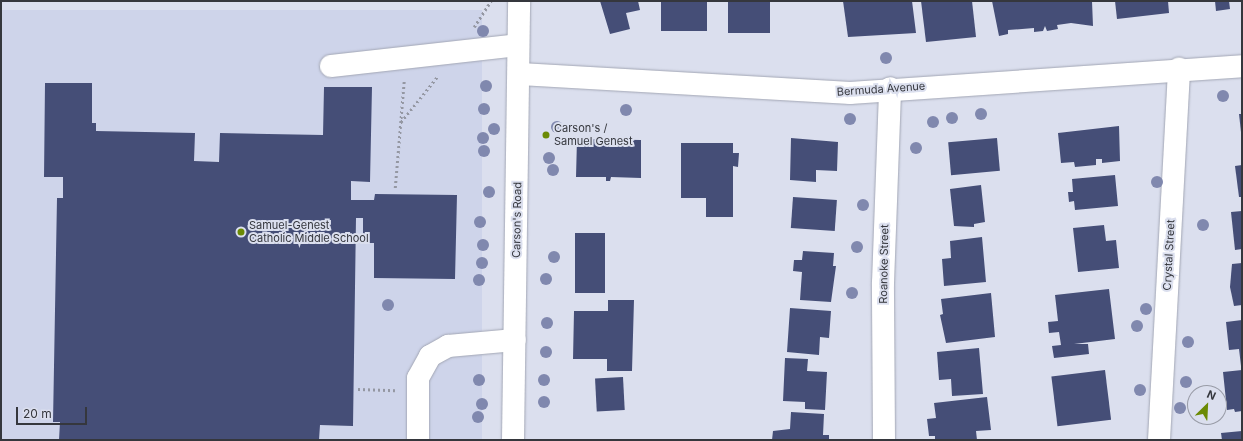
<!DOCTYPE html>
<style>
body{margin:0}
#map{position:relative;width:1243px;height:441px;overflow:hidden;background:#dbdfee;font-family:Inter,sans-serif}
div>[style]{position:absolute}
.built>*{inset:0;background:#ced4ea;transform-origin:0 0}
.building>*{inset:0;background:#454e77;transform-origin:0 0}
.path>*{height:2.5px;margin-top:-1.25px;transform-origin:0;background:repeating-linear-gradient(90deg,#9497a2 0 2px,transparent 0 5px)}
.roads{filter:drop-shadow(0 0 1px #a2a6b4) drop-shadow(0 0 1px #a2a6b4)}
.minor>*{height:22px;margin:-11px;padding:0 11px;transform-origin:11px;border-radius:11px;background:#fff}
.trees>*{width:12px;height:12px;margin:-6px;border-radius:50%;background:#8088ae}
.dots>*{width:11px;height:11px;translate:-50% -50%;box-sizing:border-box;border:2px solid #dbdfee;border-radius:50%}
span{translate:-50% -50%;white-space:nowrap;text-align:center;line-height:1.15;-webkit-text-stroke:4px #dbdfee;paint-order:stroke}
.street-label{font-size:11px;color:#35373d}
.poi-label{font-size:11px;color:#35373d}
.left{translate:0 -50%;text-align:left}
.frame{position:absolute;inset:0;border:2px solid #35373d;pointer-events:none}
.north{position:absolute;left:1187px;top:385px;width:40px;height:40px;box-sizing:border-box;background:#dbdfee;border:1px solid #999ca7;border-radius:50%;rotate:24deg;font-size:11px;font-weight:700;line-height:16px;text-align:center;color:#35373d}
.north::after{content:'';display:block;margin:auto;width:14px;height:18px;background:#6b8a04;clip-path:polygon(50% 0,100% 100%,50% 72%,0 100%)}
.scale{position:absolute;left:16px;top:407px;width:71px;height:18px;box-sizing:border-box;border:2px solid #35373d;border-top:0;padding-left:5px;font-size:12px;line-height:14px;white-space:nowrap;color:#35373d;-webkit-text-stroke:3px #dbdfee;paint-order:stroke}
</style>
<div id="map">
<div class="built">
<div style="left:482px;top:10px;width:430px;height:481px;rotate:90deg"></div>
</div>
<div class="building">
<div style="clip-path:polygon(600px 1px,638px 1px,640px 10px,626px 13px,630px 29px,610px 34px)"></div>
<div style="left:661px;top:1px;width:46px;height:30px"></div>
<div style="left:728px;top:1px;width:42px;height:32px"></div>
<div style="clip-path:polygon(843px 1px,912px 1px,916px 33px,848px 37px)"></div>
<div style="clip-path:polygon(921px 1px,972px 1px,976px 37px,926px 42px)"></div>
<div style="clip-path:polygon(992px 1px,1092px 1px,1093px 26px,1071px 23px,1057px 25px,1058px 29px,1047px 31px,1045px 26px,1043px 31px,1034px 32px,1034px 28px,1008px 30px,1008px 34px,999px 36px)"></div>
<div style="clip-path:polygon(1115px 1px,1168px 1px,1169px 13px,1117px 19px)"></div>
<div style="clip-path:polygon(1215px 1px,1229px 1px,1230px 9px,1216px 11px)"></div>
<div style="clip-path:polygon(45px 83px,92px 83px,92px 123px,96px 123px,96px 131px,195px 133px,194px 161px,219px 162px,220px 133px,323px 135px,324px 87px,372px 87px,370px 182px,351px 181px,351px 200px,374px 200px,375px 194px,457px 195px,455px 279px,374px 278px,374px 243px,363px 243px,363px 218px,356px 218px,353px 426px,320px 425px,319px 440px,59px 440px,60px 422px,53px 422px,57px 198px,63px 198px,63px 177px,44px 177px)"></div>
<div style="clip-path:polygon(1239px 114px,1242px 114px,1242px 132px,1241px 132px)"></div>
<div style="clip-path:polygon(1119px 126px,1120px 161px,1102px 163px,1102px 159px,1096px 159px,1096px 165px,1075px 167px,1074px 162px,1061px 163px,1058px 133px)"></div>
<div style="clip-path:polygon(791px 138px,838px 142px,837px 171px,816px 170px,816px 182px,790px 180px)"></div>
<div style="left:997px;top:138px;width:33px;height:49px;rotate:85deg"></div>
<div style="clip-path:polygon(577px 139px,641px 140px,641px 178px,611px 177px,610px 181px,606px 181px,606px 177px,576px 177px)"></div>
<div style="clip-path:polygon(681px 143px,733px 143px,733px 153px,739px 153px,738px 167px,733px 166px,733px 217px,706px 217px,706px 198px,681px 198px)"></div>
<div style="clip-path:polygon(1242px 165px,1242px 197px,1239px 197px,1235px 166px)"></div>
<div style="clip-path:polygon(1115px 175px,1118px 206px,1075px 210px,1074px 201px,1069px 202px,1068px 192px,1073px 192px,1072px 179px)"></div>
<div style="clip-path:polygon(981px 185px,985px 222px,974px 224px,974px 227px,954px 226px,950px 189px)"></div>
<div style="left:793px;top:197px;width:44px;height:31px;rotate:4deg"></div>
<div style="clip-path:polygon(1242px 211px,1242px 249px,1235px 250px,1231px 212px)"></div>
<div style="clip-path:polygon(1104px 225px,1106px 241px,1116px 240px,1119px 268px,1078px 272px,1073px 228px)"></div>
<div style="left:575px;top:233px;width:30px;height:60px"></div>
<div style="clip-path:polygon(982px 237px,986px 282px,944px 286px,942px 259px,951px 258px,950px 241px)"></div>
<div style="clip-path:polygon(803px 251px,834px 253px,833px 266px,836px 266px,831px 302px,800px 300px,802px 272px,793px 271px,794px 260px,802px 260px)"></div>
<div style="clip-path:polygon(1242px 263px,1242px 305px,1234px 306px,1230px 287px,1232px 264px)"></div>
<div style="clip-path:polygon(1109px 289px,1115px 339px,1074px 344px,1088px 344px,1089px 354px,1054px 358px,1052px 346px,1061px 345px,1059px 332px,1049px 333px,1048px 322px,1058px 321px,1055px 295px)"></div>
<div style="clip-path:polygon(991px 293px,995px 337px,946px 343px,940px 315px,943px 314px,941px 299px)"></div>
<div style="clip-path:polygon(608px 300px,634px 300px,632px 371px,607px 371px,607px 359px,573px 359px,574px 311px,608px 311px)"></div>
<div style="clip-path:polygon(790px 308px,831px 311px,829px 338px,820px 337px,819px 355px,787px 352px)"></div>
<div style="clip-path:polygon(1242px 320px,1242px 366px,1241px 366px,1239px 349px,1229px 350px,1226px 322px)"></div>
<div style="clip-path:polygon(979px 348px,983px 394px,952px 396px,951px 379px,939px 380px,937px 352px)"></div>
<div style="clip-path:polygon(785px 358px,808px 359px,807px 371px,827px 372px,825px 410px,805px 409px,805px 402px,783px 401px)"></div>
<div style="left:1105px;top:370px;width:50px;height:54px;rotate:83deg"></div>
<div style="clip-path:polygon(1242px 370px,1242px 411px,1235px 412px,1234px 409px,1227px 410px,1223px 372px)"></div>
<div style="left:623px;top:377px;width:33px;height:28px;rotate:87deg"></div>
<div style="clip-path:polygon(987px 397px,991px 430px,976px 431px,977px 440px,935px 440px,935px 436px,929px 436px,927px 419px,936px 418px,934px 403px)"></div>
<div style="clip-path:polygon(791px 412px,824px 414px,823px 435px,829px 435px,829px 440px,772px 440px,773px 431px,790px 429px)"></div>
<div style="clip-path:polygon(1242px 431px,1242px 440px,1222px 440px,1221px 433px)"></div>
</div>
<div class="path">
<div style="left:474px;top:27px;width:31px;rotate:-57deg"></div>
<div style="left:401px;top:122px;width:58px;rotate:-51.3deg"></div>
<div style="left:395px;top:188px;width:107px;rotate:-85.2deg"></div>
<div style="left:358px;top:389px;width:37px;rotate:2deg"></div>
</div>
<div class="roads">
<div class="minor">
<div style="left:331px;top:66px;width:188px;rotate:-6.4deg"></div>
<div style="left:520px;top:74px;width:331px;rotate:3.3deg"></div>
<div style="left:850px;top:93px;width:393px;rotate:-3.9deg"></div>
<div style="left:418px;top:440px;width:62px;rotate:-90deg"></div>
<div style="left:418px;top:378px;width:25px;rotate:-61deg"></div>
<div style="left:430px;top:356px;width:21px;rotate:-29deg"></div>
<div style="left:448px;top:346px;width:67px;rotate:-5.1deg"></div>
<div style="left:513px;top:440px;width:439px;rotate:-89.2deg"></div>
<div style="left:884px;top:440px;width:157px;rotate:-90.4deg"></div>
<div style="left:883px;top:283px;width:195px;rotate:-87.9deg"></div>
<div style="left:1159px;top:440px;width:372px;rotate:-86.9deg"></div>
</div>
</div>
<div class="trees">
<div style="left:483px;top:31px"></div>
<div style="left:886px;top:58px"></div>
<div style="left:486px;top:86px"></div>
<div style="left:1223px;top:96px"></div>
<div style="left:484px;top:109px"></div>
<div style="left:626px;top:110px"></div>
<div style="left:981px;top:114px"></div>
<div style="left:952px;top:118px"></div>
<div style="left:850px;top:119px"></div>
<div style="left:933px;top:122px"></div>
<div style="left:557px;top:127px"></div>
<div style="left:494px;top:129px"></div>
<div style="left:483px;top:138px"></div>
<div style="left:916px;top:148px"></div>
<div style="left:484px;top:151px"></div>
<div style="left:549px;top:158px"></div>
<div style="left:553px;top:170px"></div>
<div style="left:1157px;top:182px"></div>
<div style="left:489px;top:192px"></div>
<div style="left:863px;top:205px"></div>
<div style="left:480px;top:222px"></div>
<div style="left:1203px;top:225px"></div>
<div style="left:483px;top:245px"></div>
<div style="left:857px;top:247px"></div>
<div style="left:554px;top:257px"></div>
<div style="left:482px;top:263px"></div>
<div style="left:546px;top:279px"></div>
<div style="left:479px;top:280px"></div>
<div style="left:852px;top:293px"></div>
<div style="left:388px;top:305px"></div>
<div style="left:1146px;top:309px"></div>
<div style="left:547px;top:323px"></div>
<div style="left:1137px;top:326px"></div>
<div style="left:1188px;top:342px"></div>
<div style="left:546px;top:352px"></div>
<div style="left:479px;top:380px"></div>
<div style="left:544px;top:380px"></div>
<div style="left:1186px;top:382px"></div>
<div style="left:1140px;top:390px"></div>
<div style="left:544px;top:402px"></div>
<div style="left:482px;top:404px"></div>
<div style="left:1180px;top:408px"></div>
<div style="left:478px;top:417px"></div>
</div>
<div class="dots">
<div style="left:546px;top:135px;background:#6b8a04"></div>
<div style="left:241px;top:232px;background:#6b8a04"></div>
</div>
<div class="street-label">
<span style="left:881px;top:89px;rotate:-4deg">Bermuda Avenue</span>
<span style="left:517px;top:220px;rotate:-89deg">Carson's Road</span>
<span style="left:1169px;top:255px;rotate:-87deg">Crystal Street</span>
<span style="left:884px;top:264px;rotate:-89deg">Roanoke Street</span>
</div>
<div class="poi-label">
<span class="left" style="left:554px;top:135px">Carson's /<br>Samuel Genest</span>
<span class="left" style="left:249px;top:232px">Samuel-Genest<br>Catholic Middle School</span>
</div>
<div class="frame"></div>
<div class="north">N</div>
<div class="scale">20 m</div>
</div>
